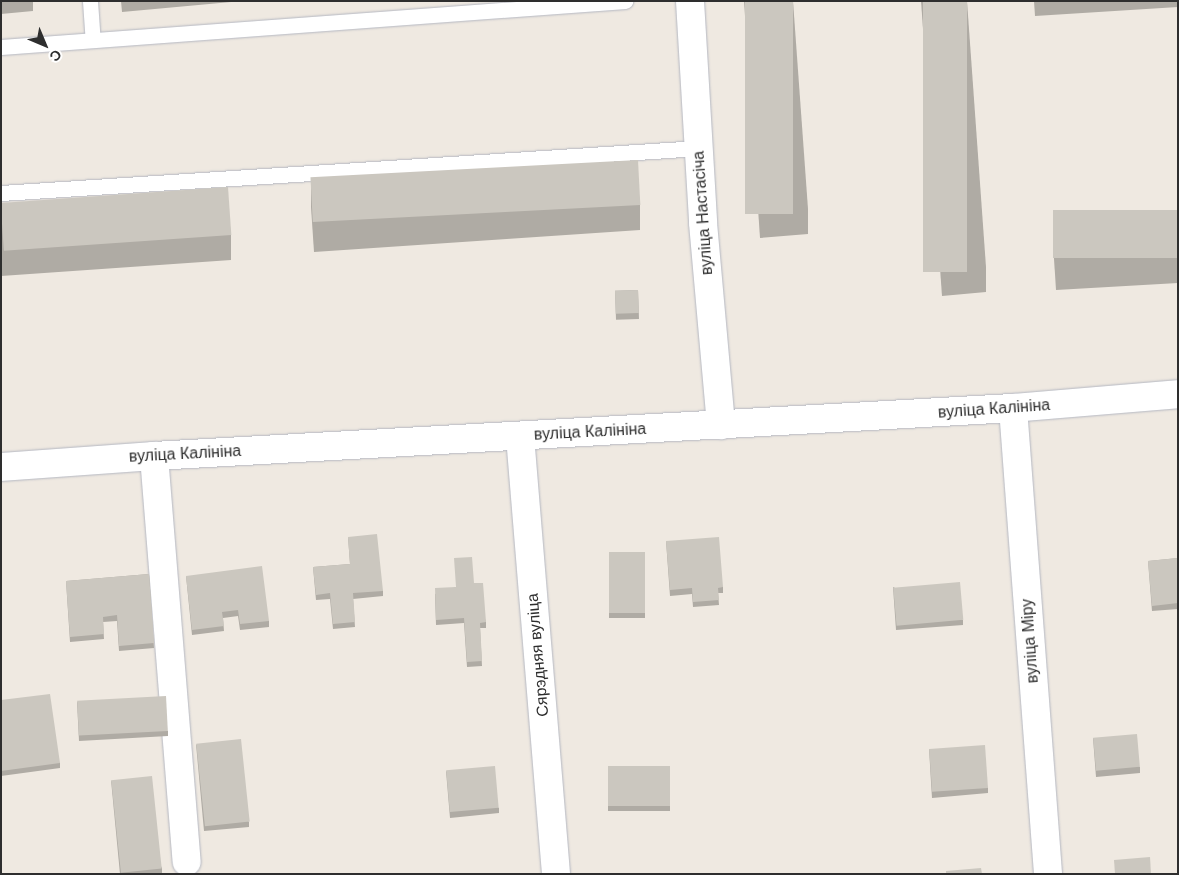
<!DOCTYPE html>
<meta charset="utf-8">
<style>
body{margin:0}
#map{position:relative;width:1179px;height:875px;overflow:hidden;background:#efe9e1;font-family:Helvetica,sans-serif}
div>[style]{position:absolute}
.roads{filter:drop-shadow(0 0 1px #b4b7c1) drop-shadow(0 0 1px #b4b7c1)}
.lane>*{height:15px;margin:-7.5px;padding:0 7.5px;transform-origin:7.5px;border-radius:7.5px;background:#fff}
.street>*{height:28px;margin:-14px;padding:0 14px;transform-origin:14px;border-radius:14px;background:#fff}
.secondary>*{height:28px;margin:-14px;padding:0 14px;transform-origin:14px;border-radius:14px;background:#fff}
.wall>*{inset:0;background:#afaba4;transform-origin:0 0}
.building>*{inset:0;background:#cbc7bf;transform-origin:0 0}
span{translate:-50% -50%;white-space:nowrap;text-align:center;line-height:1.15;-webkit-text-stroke:5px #fff;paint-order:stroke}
.street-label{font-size:16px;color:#2e2e2e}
.frame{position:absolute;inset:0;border:2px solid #2e2e2e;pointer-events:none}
.north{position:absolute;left:20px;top:20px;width:50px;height:50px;-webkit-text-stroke:4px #fff;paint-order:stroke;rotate:135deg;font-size:14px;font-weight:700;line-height:20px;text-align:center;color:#2e2e2e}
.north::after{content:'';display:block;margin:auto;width:18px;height:22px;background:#2e2e2e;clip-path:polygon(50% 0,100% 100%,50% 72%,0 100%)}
</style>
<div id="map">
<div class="roads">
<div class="lane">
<div style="left:90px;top:1px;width:39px;rotate:86deg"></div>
<div style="left:1px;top:47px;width:626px;rotate:-4.22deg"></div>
<div style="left:1px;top:193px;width:698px;rotate:-3.69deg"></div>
</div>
<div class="street">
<div style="left:690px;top:1px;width:222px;rotate:86.6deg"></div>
<div style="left:703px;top:223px;width:203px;rotate:84.9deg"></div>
<div style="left:1013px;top:408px;width:467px;rotate:85.7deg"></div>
<div style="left:520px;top:436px;width:439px;rotate:85.3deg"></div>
<div style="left:154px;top:456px;width:407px;rotate:85.4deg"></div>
</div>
<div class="secondary">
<div style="left:1px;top:467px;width:153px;rotate:-4.1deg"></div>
<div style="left:154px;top:456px;width:860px;rotate:-3.2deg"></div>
<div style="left:1013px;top:408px;width:166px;rotate:-4.8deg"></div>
</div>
</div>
<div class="wall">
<div style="clip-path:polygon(1px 1px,33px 1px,33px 11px,1px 14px)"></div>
<div style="clip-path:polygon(121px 1px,242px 1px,122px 12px)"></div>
<div style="clip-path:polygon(744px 1px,793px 1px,808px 209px,808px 234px,760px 238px)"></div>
<div style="clip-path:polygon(921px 1px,967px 1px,986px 267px,986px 292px,942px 296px)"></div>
<div style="clip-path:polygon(1034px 1px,1178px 1px,1178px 7px,1035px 16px)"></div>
<div style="clip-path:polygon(311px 181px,640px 205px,640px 230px,314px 252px,311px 207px)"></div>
<div style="clip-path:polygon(1px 203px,231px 235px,231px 260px,1px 276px)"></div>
<div style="clip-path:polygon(1178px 210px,1178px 283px,1056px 290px,1053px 243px,1053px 217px)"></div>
<div style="left:638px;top:290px;width:29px;height:23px;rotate:88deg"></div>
<div style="clip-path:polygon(348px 537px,383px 591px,383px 596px,353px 599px,355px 627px,333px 629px,330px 599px,316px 600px,313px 567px,350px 564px)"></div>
<div style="clip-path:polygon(666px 541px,723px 587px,723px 593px,718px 593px,719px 605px,693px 607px,692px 594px,670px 596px)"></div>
<div style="left:609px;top:552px;width:36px;height:66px"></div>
<div style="clip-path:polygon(1178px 558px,1178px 609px,1152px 611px,1148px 561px)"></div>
<div style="clip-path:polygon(149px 574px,154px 648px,119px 651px,117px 621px,103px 622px,104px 639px,70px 642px,66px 581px)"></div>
<div style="clip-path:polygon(186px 576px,269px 621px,269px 627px,240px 630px,238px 616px,223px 618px,224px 631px,192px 635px)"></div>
<div style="clip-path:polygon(474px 583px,486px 622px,486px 628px,480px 628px,482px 666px,467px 667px,464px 623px,436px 625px,435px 594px,456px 587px)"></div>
<div style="clip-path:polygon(893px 587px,963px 620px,963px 625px,896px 630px)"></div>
<div style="clip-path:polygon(1px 700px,60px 763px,60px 768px,1px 776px)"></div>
<div style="clip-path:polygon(77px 702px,168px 731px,168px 736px,79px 741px)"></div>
<div style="clip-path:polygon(1093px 738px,1140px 767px,1140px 773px,1096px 777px)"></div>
<div style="clip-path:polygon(196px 744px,249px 822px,249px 827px,204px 831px)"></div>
<div style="clip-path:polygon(929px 749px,988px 788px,988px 793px,932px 798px)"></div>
<div style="left:608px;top:766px;width:62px;height:45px"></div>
<div style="clip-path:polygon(446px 771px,499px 808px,499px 813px,450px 818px)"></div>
<div style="clip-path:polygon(111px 780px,162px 868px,162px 873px,153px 874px,120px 874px)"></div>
</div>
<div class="building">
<div style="left:745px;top:1px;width:48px;height:213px"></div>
<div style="left:923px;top:1px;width:44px;height:271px"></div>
<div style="left:638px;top:160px;width:45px;height:328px;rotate:87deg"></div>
<div style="left:228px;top:187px;width:48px;height:228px;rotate:86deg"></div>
<div style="left:1178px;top:210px;width:48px;height:125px;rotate:90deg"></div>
<div style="left:638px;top:290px;width:23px;height:23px;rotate:88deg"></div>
<div style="clip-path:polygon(377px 534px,383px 591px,353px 593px,355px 622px,333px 624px,330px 593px,316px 595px,313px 567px,350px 564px,348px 537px)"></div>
<div style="clip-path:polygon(719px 537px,723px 587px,718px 588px,719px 600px,693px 602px,692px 588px,670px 590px,666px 541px)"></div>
<div style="left:609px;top:552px;width:36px;height:61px"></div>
<div style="clip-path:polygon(472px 557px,474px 583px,483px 583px,486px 622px,480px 623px,482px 661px,467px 662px,464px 618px,436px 620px,435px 588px,456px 587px,454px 558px)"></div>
<div style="clip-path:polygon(1178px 558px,1178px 603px,1152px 606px,1148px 561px)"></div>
<div style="clip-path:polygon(262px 566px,269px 621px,240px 624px,238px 610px,222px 612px,224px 626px,192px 630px,186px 576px)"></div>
<div style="clip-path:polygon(149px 574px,154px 643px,119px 646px,117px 615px,103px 617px,104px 634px,70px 637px,66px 581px)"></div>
<div style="left:960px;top:582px;width:38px;height:67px;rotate:85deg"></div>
<div style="clip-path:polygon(50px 694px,60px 763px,1px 771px,1px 700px)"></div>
<div style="left:166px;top:696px;width:35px;height:89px;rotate:87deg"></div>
<div style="left:1137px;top:734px;width:33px;height:44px;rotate:85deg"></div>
<div style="left:241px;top:739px;width:83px;height:45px;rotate:84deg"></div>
<div style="left:985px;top:745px;width:43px;height:56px;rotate:86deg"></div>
<div style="left:495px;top:766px;width:42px;height:49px;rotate:85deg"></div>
<div style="left:608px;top:766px;width:62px;height:40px"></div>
<div style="left:152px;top:776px;width:93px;height:41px;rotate:84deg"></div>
<div style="clip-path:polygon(1150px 857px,1151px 874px,1115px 874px,1114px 860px)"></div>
<div style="clip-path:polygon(981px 868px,982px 874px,946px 874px,946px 871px)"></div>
</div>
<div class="street-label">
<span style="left:703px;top:213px;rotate:-94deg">вуліца Настасіча</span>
<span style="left:994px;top:409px;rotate:-4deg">вуліца Калініна</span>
<span style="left:590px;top:432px;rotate:-3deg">вуліца Калініна</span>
<span style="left:185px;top:454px;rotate:-3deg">вуліца Калініна</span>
<span style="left:1030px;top:641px;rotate:-94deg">вуліца Міру</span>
<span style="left:538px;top:655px;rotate:-95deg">Сярэдняя вуліца</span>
</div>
<div class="frame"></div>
<div class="north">С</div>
</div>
